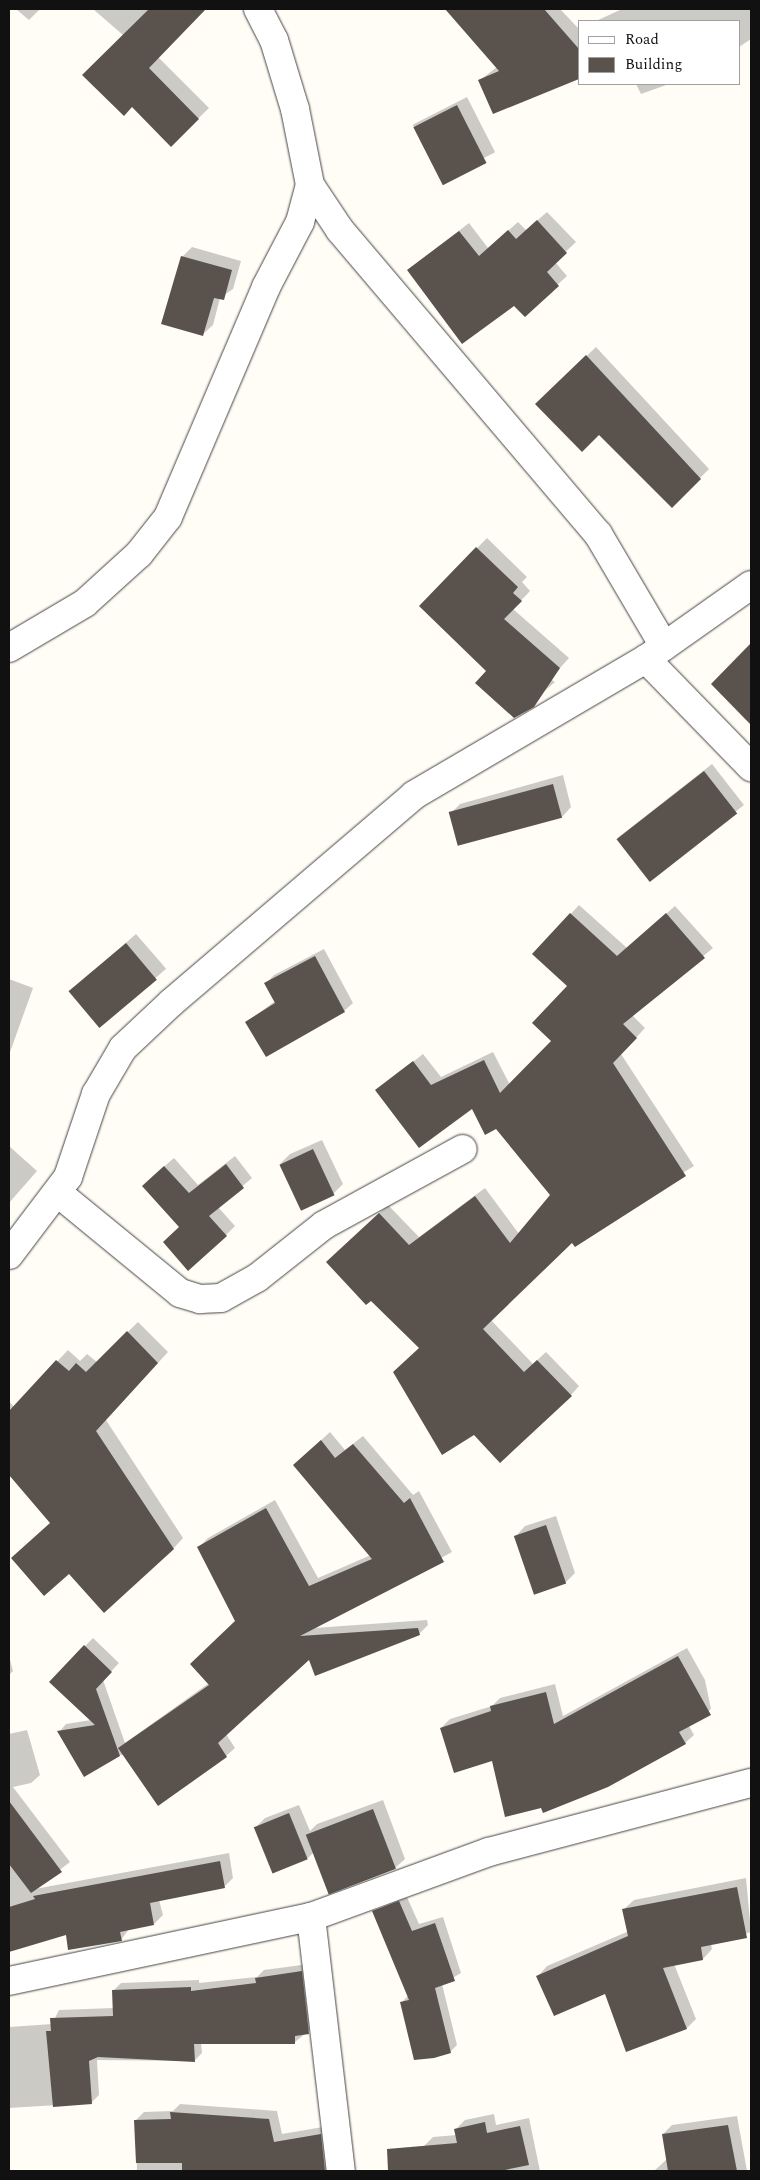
<!DOCTYPE html>
<style>
body{margin:0}
#map{position:relative;width:760px;height:2180px;overflow:hidden;background:#fffdf5;font-family:Spectral,serif}
div>[style]{position:absolute}
.shadow>*{inset:0;background:#0003;transform-origin:0 0}
.building>*{inset:0;background:#5a524d;transform-origin:0 0}
.roads{filter:drop-shadow(0 0 1px #444) drop-shadow(0 0 1px #444)}
.minor>*{height:28px;margin:-14px;padding:0 14px;transform-origin:14px;border-radius:14px;background:#fff}
span{translate:-50% -50%;white-space:nowrap;text-align:center;line-height:1.15;-webkit-text-stroke:5px #fff;paint-order:stroke}
.frame{position:absolute;inset:0;border:10px solid #111;pointer-events:none}
.legend{position:absolute;left:578px;top:20px;width:162px;height:65px;box-sizing:border-box;background:#fff;border:1px solid #a0a0a0;margin:0;padding:6px 9px;list-style:none;font-size:15px;color:#111}
.legend li{display:flex;align-items:center;gap:10px;height:25px}
.legend b{width:25px;border:1px solid #a0a0a0}
</style>
<div id="map">
<div class="shadow">
<div style="clip-path:polygon(16px 9px,40px 9px,29px 20px)"></div>
<div style="clip-path:polygon(93px 9px,205px 9px,158px 57px,209px 108px,171px 145px,123px 35px)"></div>
<div style="clip-path:polygon(472px 9px,560px 9px,579px 29px,579px 79px,480px 80px,497px 67px,467px 13px)"></div>
<div style="clip-path:polygon(622px 9px,751px 9px,751px 39px,739px 47px,739px 21px,596px 21px)"></div>
<div style="clip-path:polygon(636px 84px,669px 84px,641px 94px)"></div>
<div style="left:467px;top:97px;width:62px;height:61px;rotate:63deg"></div>
<div style="clip-path:polygon(547px 212px,576px 242px,555px 262px,567px 276px,525px 315px,514px 304px,408px 270px,469px 223px,488px 248px,518px 222px,526px 230px)"></div>
<div style="clip-path:polygon(192px 247px,241px 261px,233px 289px,220px 298px,213px 325px,203px 334px,182px 257px)"></div>
<div style="clip-path:polygon(596px 347px,709px 469px,672px 506px,599px 433px,537px 404px)"></div>
<div style="clip-path:polygon(487px 538px,527px 577px,522px 582px,530px 591px,513px 609px,569px 658px,550px 679px,555px 682px,514px 717px,487px 671px,420px 606px)"></div>
<div style="clip-path:polygon(751px 645px,751px 723px,712px 684px)"></div>
<div style="left:712px;top:764px;width:52px;height:120px;rotate:52deg"></div>
<div style="clip-path:polygon(563px 775px,571px 807px,562px 817px,450px 814px,460px 804px)"></div>
<div style="clip-path:polygon(579px 905px,627px 948px,675px 906px,713px 948px,632px 1015px,645px 1028px,621px 1054px,694px 1166px,572px 1241px,491px 1320px,533px 1364px,546px 1352px,579px 1386px,571px 1395px,420px 1348px,336px 1253px,388px 1205px,419px 1237px,485px 1188px,519px 1234px,551px 1195px,496px 1128px,472px 1107px,377px 1090px,423px 1054px,441px 1077px,493px 1052px,510px 1085px,552px 1041px,569px 986px,534px 954px)"></div>
<div style="left:136px;top:934px;width:46px;height:86px;rotate:49deg"></div>
<div style="clip-path:polygon(324px 949px,353px 1003px,344px 1011px,247px 1022px,275px 1001px,266px 983px,274px 975px)"></div>
<div style="clip-path:polygon(9px 979px,33px 988px,9px 1055px)"></div>
<div style="clip-path:polygon(322px 1140px,343px 1184px,333px 1194px,280px 1164px,290px 1154px)"></div>
<div style="clip-path:polygon(9px 1146px,37px 1171px,9px 1203px)"></div>
<div style="clip-path:polygon(235px 1156px,252px 1178px,218px 1207px,235px 1226px,226px 1235px,181px 1227px,152px 1177px,174px 1158px,198px 1185px)"></div>
<div style="clip-path:polygon(138px 1322px,168px 1352px,106px 1420px,183px 1538px,173px 1549px,52px 1522px,9px 1473px,9px 1401px,14px 1407px,68px 1350px,80px 1361px,87px 1354px,97px 1362px)"></div>
<div style="clip-path:polygon(330px 1432px,345px 1450px,363px 1436px,413px 1495px,419px 1491px,452px 1552px,314px 1628px,427px 1620px,428px 1625px,419px 1634px,310px 1658px,226px 1734px,235px 1748px,226px 1756px,119px 1755px,59px 1732px,66px 1724px,91px 1720px,50px 1682px,93px 1638px,119px 1663px,103px 1680px,125px 1743px,209px 1683px,237px 1621px,199px 1547px,208px 1538px,275px 1500px,318px 1578px,371px 1555px,294px 1465px)"></div>
<div style="clip-path:polygon(556px 1516px,575px 1573px,565px 1583px,516px 1536px,525px 1526px)"></div>
<div style="clip-path:polygon(687px 1648px,705px 1680px,711px 1709px,689px 1726px,694px 1735px,685px 1743px,542px 1807px,493px 1759px,441px 1728px,450px 1719px,492px 1706px,500px 1698px,555px 1684px,563px 1716px)"></div>
<div style="clip-path:polygon(9px 1656px,13px 1671px,9px 1675px)"></div>
<div style="clip-path:polygon(27px 1730px,40px 1775px,31px 1783px,13px 1787px,70px 1862px,35px 1889px,229px 1853px,233px 1878px,225px 1886px,159px 1900px,163px 1915px,154px 1924px,129px 1929px,121px 1940px,67px 1933px,9px 1951px,9px 1734px)"></div>
<div style="clip-path:polygon(383px 1800px,405px 1859px,395px 1868px,314px 1852px,308px 1858px,255px 1828px,265px 1818px,299px 1805px,310px 1831px,317px 1824px)"></div>
<div style="clip-path:polygon(746px 1878px,751px 1932px,711px 1944px,712px 1949px,703px 1959px,674px 1964px,696px 2019px,687px 2028px,605px 1993px,538px 1976px,547px 1966px,629px 1931px,624px 1909px,634px 1900px)"></div>
<div style="clip-path:polygon(406px 1895px,419px 1924px,443px 1917px,461px 1973px,442px 1984px,457px 2045px,450px 2052px,401px 2003px,409px 1995px,374px 1912px)"></div>
<div style="clip-path:polygon(309px 1964px,316px 2025px,295px 2042px,201px 2043px,202px 2053px,194px 2061px,97px 2060px,99px 2095px,91px 2103px,9px 2108px,9px 2027px,52px 2024px,59px 2010px,114px 2008px,113px 1991px,121px 1983px,199px 1980px,199px 1983px,257px 1977px,264px 1970px)"></div>
<div style="clip-path:polygon(180px 2104px,277px 2111px,282px 2134px,329px 2126px,339px 2171px,137px 2171px,136px 2120px,144px 2112px,173px 2111px)"></div>
<div style="clip-path:polygon(494px 2114px,496px 2125px,529px 2118px,540px 2171px,426px 2171px,424px 2146px,433px 2137px,457px 2135px,456px 2129px,465px 2120px)"></div>
<div style="clip-path:polygon(737px 2116px,747px 2171px,654px 2171px,667px 2159px,663px 2134px,672px 2125px)"></div>
</div>
<div class="building">
<div style="clip-path:polygon(149px 9px,206px 9px,149px 68px,199px 119px,171px 147px,132px 107px,124px 116px,82px 75px)"></div>
<div style="clip-path:polygon(445px 9px,544px 9px,579px 49px,579px 79px,493px 114px,478px 80px,499px 71px)"></div>
<div style="left:457px;top:105px;width:65px;height:49px;rotate:63deg"></div>
<div style="clip-path:polygon(537px 220px,567px 253px,547px 272px,559px 286px,525px 317px,514px 306px,462px 344px,407px 270px,459px 231px,479px 256px,508px 230px,516px 239px)"></div>
<div style="clip-path:polygon(181px 256px,232px 270px,224px 300px,214px 298px,203px 336px,161px 324px)"></div>
<div style="clip-path:polygon(586px 355px,701px 479px,672px 508px,599px 435px,582px 452px,535px 404px)"></div>
<div style="clip-path:polygon(476px 547px,518px 587px,513px 593px,522px 601px,504px 619px,560px 668px,534px 707px,514px 718px,475px 683px,486px 671px,419px 606px)"></div>
<div style="clip-path:polygon(751px 643px,751px 725px,711px 684px)"></div>
<div style="left:704px;top:771px;width:54px;height:111px;rotate:52deg"></div>
<div style="left:553px;top:784px;width:35px;height:108px;rotate:75deg"></div>
<div style="clip-path:polygon(570px 913px,617px 956px,666px 913px,705px 958px,623px 1024px,637px 1038px,613px 1063px,686px 1176px,575px 1247px,572px 1243px,483px 1329px,524px 1372px,537px 1360px,572px 1396px,500px 1463px,474px 1435px,442px 1455px,393px 1372px,419px 1348px,371px 1301px,366px 1305px,326px 1262px,379px 1213px,409px 1245px,475px 1196px,510px 1243px,550px 1195px,496px 1129px,485px 1135px,472px 1109px,419px 1148px,375px 1090px,413px 1061px,431px 1085px,484px 1060px,500px 1093px,551px 1041px,532px 1023px,567px 986px,532px 954px)"></div>
<div style="left:126px;top:943px;width:48px;height:75px;rotate:50deg"></div>
<div style="clip-path:polygon(315px 956px,345px 1012px,266px 1057px,245px 1022px,275px 1003px,264px 983px)"></div>
<div style="left:313px;top:1149px;width:51px;height:37px;rotate:65deg"></div>
<div style="clip-path:polygon(226px 1164px,244px 1188px,209px 1216px,227px 1236px,188px 1271px,163px 1242px,179px 1227px,142px 1186px,164px 1166px,189px 1193px)"></div>
<div style="clip-path:polygon(127px 1331px,158px 1363px,96px 1431px,174px 1549px,104px 1613px,69px 1574px,44px 1596px,11px 1558px,50px 1523px,9px 1475px,9px 1411px,56px 1360px,69px 1371px,76px 1363px,86px 1372px)"></div>
<div style="clip-path:polygon(321px 1440px,335px 1458px,353px 1444px,404px 1503px,410px 1498px,444px 1562px,300px 1636px,418px 1628px,420px 1635px,315px 1676px,309px 1660px,218px 1743px,227px 1757px,158px 1806px,118px 1748px,209px 1685px,190px 1664px,235px 1621px,197px 1547px,266px 1508px,309px 1586px,372px 1559px,293px 1465px)"></div>
<div style="left:546px;top:1525px;width:62px;height:34px;rotate:71deg"></div>
<div style="clip-path:polygon(84px 1645px,112px 1672px,96px 1689px,120px 1756px,84px 1777px,57px 1731px,95px 1725px,49px 1682px)"></div>
<div style="clip-path:polygon(678px 1656px,711px 1715px,679px 1732px,686px 1744px,608px 1787px,543px 1813px,541px 1808px,505px 1817px,492px 1761px,454px 1773px,440px 1728px,491px 1711px,490px 1706px,546px 1692px,554px 1724px)"></div>
<div style="clip-path:polygon(9px 1801px,62px 1872px,31px 1893px,9px 1864px)"></div>
<div style="left:373px;top:1809px;width:64px;height:72px;rotate:69deg"></div>
<div style="left:289px;top:1813px;width:50px;height:38px;rotate:68deg"></div>
<div style="clip-path:polygon(220px 1861px,225px 1888px,150px 1903px,154px 1925px,120px 1932px,122px 1941px,68px 1950px,66px 1935px,9px 1952px,9px 1907px,35px 1899px,33px 1896px)"></div>
<div style="clip-path:polygon(737px 1887px,747px 1938px,701px 1947px,703px 1960px,663px 1968px,687px 2029px,626px 2052px,605px 1994px,554px 2016px,536px 1976px,628px 1936px,622px 1909px)"></div>
<div style="clip-path:polygon(399px 1901px,412px 1931px,435px 1923px,455px 1981px,435px 1988px,451px 2053px,434px 2058px,414px 2060px,400px 2002px,409px 2000px,372px 1911px)"></div>
<div style="clip-path:polygon(302px 1971px,309px 2034px,295px 2036px,295px 2044px,194px 2044px,195px 2062px,98px 2057px,89px 2061px,92px 2104px,53px 2107px,46px 2031px,51px 2031px,50px 2018px,113px 2016px,112px 1990px,191px 1987px,191px 1991px,256px 1983px,255px 1978px)"></div>
<div style="clip-path:polygon(170px 2112px,269px 2119px,274px 2142px,321px 2134px,325px 2171px,182px 2171px,182px 2163px,136px 2163px,134px 2120px,171px 2119px)"></div>
<div style="clip-path:polygon(485px 2122px,487px 2133px,520px 2126px,529px 2165px,500px 2171px,388px 2171px,387px 2149px,457px 2143px,454px 2129px)"></div>
<div style="clip-path:polygon(728px 2125px,737px 2171px,668px 2171px,662px 2134px)"></div>
</div>
<div class="roads">
<div class="minor">
<div style="left:258px;top:9px;width:35px;rotate:63deg"></div>
<div style="left:274px;top:40px;width:72px;rotate:73.1deg"></div>
<div style="left:295px;top:109px;width:77px;rotate:78.8deg"></div>
<div style="left:310px;top:185px;width:54px;rotate:56.3deg"></div>
<div style="left:340px;top:230px;width:399px;rotate:49.7deg"></div>
<div style="left:598px;top:534px;width:130px;rotate:59.5deg"></div>
<div style="left:9px;top:648px;width:88px;rotate:-30.6deg"></div>
<div style="left:85px;top:603px;width:73px;rotate:-42.2deg"></div>
<div style="left:139px;top:554px;width:47px;rotate:-51.9deg"></div>
<div style="left:168px;top:517px;width:250px;rotate:-66.9deg"></div>
<div style="left:266px;top:287px;width:73px;rotate:-62.4deg"></div>
<div style="left:300px;top:222px;width:38px;rotate:-75deg"></div>
<div style="left:646px;top:659px;width:151px;rotate:45.8deg"></div>
<div style="left:58px;top:1193px;width:158px;rotate:39.3deg"></div>
<div style="left:180px;top:1293px;width:21px;rotate:17deg"></div>
<div style="left:200px;top:1299px;width:21px;rotate:-3deg"></div>
<div style="left:221px;top:1298px;width:41px;rotate:-29.1deg"></div>
<div style="left:257px;top:1278px;width:85px;rotate:-38.3deg"></div>
<div style="left:324px;top:1225px;width:158px;rotate:-28.7deg"></div>
<div style="left:9px;top:1255px;width:98px;rotate:-52.9deg"></div>
<div style="left:68px;top:1177px;width:88px;rotate:-71.4deg"></div>
<div style="left:96px;top:1094px;width:53px;rotate:-59.6deg"></div>
<div style="left:123px;top:1048px;width:67px;rotate:-43.2deg"></div>
<div style="left:172px;top:1002px;width:318px;rotate:-40.5deg"></div>
<div style="left:414px;top:795px;width:269px;rotate:-30.4deg"></div>
<div style="left:646px;top:659px;width:128px;rotate:-35.2deg"></div>
<div style="left:311px;top:1917px;width:256px;rotate:83.3deg"></div>
<div style="left:9px;top:1981px;width:309px;rotate:-12deg"></div>
<div style="left:311px;top:1917px;width:189px;rotate:-20.1deg"></div>
<div style="left:489px;top:1852px;width:271px;rotate:-14.8deg"></div>
</div>
</div>
<div class="frame"></div>
<ul class="legend">
<li><b style="height:6px;background:#fff"></b>Road</li>
<li><b style="height:14px;background:#5a524d"></b>Building</li>
</ul>
</div>
